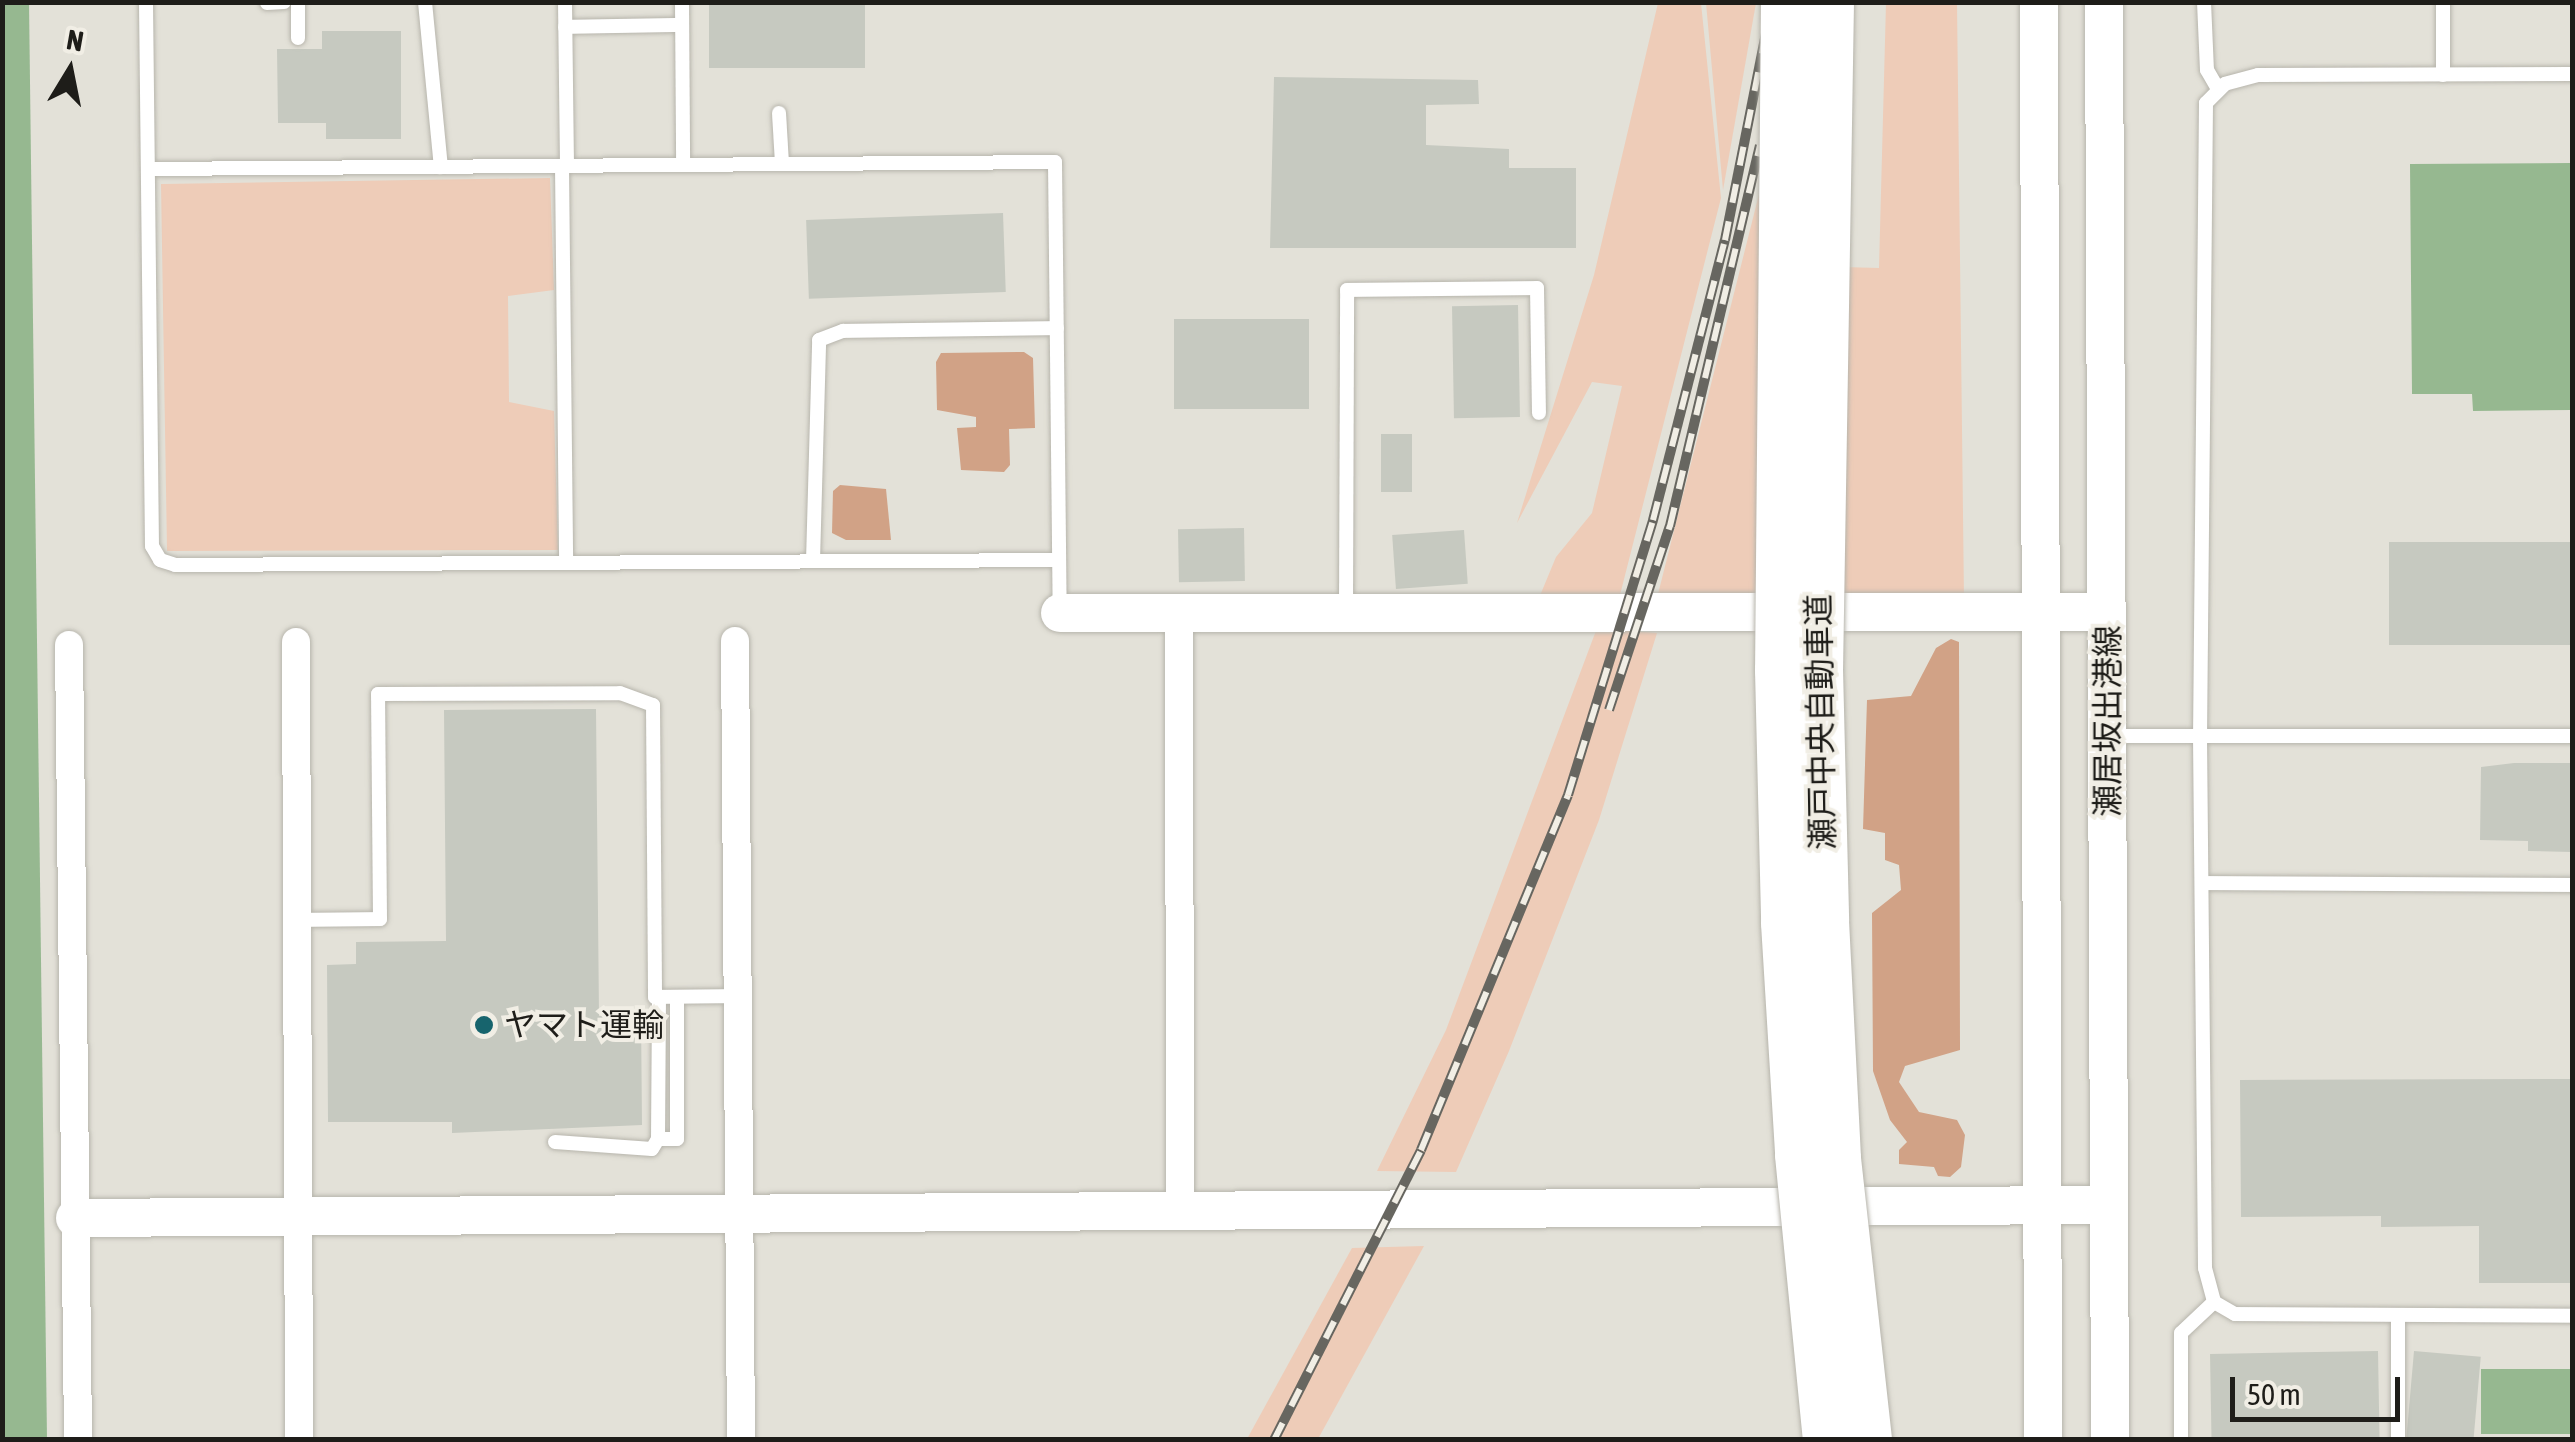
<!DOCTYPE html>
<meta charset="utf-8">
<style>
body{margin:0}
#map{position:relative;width:2575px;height:1442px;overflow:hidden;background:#e3e1d8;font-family:"Asap Condensed","Noto Sans JP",sans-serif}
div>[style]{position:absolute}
.green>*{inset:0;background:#eeccb8}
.forest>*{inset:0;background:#d1a286}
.water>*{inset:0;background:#96b890;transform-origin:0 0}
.building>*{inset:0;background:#c6c9c0;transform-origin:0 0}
.roads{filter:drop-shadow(0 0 2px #b7b5ac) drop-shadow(0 0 2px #b7b5ac)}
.lane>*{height:14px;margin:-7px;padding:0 7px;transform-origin:7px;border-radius:7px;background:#fff}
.street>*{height:28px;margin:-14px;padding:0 14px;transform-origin:14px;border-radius:14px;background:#fff}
.secondary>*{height:38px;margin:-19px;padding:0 19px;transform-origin:19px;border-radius:19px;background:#fff}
.rail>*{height:10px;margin-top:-5px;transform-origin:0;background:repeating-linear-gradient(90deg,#f1eee5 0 19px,#676660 0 38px);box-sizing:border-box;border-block:2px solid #676660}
.bridges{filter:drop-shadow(0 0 2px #b7b5ac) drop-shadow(0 0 2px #b7b5ac)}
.highway-bridge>*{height:50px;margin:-25px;padding:0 25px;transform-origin:25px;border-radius:25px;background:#fff}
.dots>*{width:28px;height:28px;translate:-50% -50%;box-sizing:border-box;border:5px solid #f1eee5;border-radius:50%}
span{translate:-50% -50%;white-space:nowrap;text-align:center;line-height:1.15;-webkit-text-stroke:8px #f1eee5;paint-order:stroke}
.street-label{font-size:32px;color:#1e1d19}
.poi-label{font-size:32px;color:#1e1d19}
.left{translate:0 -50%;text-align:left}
.frame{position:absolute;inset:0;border:5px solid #1e1d19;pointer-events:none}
.north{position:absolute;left:20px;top:20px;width:100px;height:100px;-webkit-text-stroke:8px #f1eee5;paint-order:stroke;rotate:10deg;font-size:28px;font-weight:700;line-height:40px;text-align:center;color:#1e1d19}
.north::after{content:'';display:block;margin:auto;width:35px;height:45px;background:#1e1d19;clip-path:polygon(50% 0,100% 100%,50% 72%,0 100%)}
.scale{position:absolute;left:2230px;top:1377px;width:170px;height:45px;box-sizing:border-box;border:5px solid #1e1d19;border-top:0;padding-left:12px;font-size:30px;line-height:35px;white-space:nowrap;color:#1e1d19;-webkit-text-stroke:8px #f1eee5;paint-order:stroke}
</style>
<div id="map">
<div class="green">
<div style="clip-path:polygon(1658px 3px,1701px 3px,1721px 198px,1620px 595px,1539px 598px,1556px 557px,1592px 513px,1622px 386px,1592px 382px,1517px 523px,1594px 275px)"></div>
<div style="clip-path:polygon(1706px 3px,1756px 3px,1723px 190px)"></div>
<div style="clip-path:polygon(1886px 3px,1957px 3px,1964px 599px,1657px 598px,1775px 131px,1773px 265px,1879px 268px)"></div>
<div style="clip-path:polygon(550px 178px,554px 290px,508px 296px,509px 402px,554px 411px,558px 550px,167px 551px,161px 184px)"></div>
<div style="clip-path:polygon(1597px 628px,1657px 633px,1599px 820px,1509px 1051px,1456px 1172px,1377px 1171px,1446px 1030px)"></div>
<div style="clip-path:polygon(1424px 1246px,1318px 1439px,1247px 1439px,1352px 1248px)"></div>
</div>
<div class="forest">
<div style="clip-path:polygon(1024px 352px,1033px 358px,1035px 428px,1009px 429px,1010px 465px,1004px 472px,961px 470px,957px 428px,976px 427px,976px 417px,937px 410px,936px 362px,941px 353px)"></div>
<div style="clip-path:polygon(840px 485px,886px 489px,891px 540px,846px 540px,832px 533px,833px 491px)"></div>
<div style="clip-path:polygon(1951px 639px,1959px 642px,1960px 1050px,1905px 1066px,1899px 1082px,1919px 1112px,1957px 1120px,1965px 1135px,1961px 1167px,1950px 1177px,1938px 1176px,1934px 1167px,1899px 1164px,1899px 1150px,1907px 1142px,1890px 1120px,1873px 1071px,1872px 913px,1901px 890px,1899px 865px,1885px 860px,1885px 833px,1863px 829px,1867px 700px,1911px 696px,1936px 648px)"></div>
</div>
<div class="water">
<div style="clip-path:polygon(29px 2px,47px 1439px,3px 1440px,2px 3px)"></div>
<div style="clip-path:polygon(2572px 163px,2572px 410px,2473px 411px,2472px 394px,2412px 394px,2410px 164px)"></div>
<div style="left:2572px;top:1369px;width:65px;height:91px;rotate:90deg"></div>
</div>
<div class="building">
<div style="left:709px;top:2px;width:156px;height:66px"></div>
<div style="clip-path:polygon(322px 31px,401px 31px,401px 139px,326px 139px,326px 123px,278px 123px,277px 49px,322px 49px)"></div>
<div style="clip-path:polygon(1274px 77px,1478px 80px,1479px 104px,1426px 105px,1426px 145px,1509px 149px,1509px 168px,1576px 168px,1576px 248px,1270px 248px)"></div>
<div style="left:1003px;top:213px;width:79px;height:197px;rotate:88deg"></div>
<div style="left:1518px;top:305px;width:112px;height:66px;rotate:89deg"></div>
<div style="left:1174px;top:319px;width:135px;height:90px"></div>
<div style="left:1381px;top:434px;width:31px;height:58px"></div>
<div style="left:1244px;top:528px;width:53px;height:66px;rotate:89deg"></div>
<div style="left:1464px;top:530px;width:54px;height:72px;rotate:86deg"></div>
<div style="left:2572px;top:542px;width:103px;height:183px;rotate:90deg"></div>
<div style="clip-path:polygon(596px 709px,599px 1016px,641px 1015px,642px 1125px,452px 1133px,452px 1122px,328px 1122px,327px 965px,356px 964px,356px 942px,446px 941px,444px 710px)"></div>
<div style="clip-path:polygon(2514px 763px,2572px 763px,2572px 852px,2528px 851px,2528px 841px,2480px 840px,2481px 767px)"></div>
<div style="clip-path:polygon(2572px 1079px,2572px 1283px,2479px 1283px,2479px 1226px,2381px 1227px,2381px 1216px,2241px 1217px,2240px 1080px)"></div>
<div style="left:2378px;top:1351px;width:89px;height:168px;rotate:89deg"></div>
<div style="left:2414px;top:1351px;width:67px;height:89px;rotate:5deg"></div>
</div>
<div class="roads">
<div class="lane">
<div style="left:146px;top:2px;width:544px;rotate:89.37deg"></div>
<div style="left:152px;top:546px;width:16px;rotate:60deg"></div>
<div style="left:160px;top:560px;width:16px;rotate:18deg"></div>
<div style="left:175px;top:565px;width:884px;rotate:-0.32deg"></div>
<div style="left:425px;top:2px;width:166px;rotate:84.5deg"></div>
<div style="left:565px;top:2px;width:164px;rotate:89.3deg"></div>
<div style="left:682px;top:2px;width:163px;rotate:89.6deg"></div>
<div style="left:2204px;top:2px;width:68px;rotate:87.5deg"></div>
<div style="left:2207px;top:70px;width:22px;rotate:60deg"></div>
<div style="left:2443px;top:2px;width:73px;rotate:90deg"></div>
<div style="left:267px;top:3px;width:17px;rotate:-3deg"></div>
<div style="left:565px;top:27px;width:117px;rotate:-1deg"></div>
<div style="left:298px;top:38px;width:36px;rotate:-90deg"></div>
<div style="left:2572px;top:74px;width:314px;rotate:179.8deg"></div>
<div style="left:2258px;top:75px;width:34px;rotate:165deg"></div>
<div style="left:2225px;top:84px;width:27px;rotate:135deg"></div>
<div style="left:2206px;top:103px;width:633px;rotate:90.54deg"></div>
<div style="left:2200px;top:736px;width:532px;rotate:89.46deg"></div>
<div style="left:2205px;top:1268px;width:35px;rotate:75deg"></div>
<div style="left:2214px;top:1302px;width:24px;rotate:30deg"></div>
<div style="left:2235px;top:1314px;width:337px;rotate:0.3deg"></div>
<div style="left:779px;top:113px;width:51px;rotate:86.6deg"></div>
<div style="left:562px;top:166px;width:397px;rotate:89.4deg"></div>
<div style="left:148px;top:169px;width:907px;rotate:-0.44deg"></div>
<div style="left:1055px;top:162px;width:447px;rotate:89.4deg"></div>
<div style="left:813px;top:561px;width:221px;rotate:-88.4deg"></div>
<div style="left:819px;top:340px;width:26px;rotate:-21deg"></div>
<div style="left:843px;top:331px;width:214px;rotate:-0.8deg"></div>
<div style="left:1346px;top:613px;width:323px;rotate:-89.8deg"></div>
<div style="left:1347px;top:290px;width:190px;rotate:-0.6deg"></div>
<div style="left:1537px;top:288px;width:125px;rotate:89.1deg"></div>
<div style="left:2108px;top:736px;width:464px"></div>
<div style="left:2202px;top:883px;width:370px;rotate:0.3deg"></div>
<div style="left:297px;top:920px;width:83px;rotate:-0.7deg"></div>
<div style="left:380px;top:919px;width:225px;rotate:-90.5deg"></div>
<div style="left:378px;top:694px;width:242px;rotate:-0.2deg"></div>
<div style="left:620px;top:693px;width:35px;rotate:20deg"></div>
<div style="left:653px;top:705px;width:292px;rotate:89.6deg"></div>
<div style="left:655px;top:997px;width:83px;rotate:-0.7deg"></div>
<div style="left:659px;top:997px;width:142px;rotate:90.4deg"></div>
<div style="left:658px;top:1139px;width:19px"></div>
<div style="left:677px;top:1139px;width:142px;rotate:-90deg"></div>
<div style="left:555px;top:1142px;width:97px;rotate:4.1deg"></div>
<div style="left:652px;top:1149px;width:12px;rotate:-59deg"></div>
<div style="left:2398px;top:1315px;width:125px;rotate:90deg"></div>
<div style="left:2181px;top:1440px;width:107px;rotate:-90deg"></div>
<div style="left:2181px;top:1333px;width:45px;rotate:-43.2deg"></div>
</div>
<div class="street">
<div style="left:1179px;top:613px;width:598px;rotate:89.9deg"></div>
<div style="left:735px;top:641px;width:799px;rotate:89.57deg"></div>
<div style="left:296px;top:642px;width:798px;rotate:89.78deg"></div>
<div style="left:69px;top:645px;width:795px;rotate:89.35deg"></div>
</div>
<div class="secondary">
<div style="left:2039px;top:2px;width:1438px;rotate:89.84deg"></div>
<div style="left:2104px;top:2px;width:1438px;rotate:89.76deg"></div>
<div style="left:1060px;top:613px;width:1047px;rotate:-0.05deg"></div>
<div style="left:75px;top:1218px;width:2034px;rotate:-0.37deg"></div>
</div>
</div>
<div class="rail">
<div style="left:1609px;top:710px;width:194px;rotate:-71.7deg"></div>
<div style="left:1670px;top:526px;width:391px;rotate:-76.7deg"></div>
<div style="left:1274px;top:1440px;width:325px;rotate:-63.1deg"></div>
<div style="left:1421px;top:1150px;width:384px;rotate:-67.5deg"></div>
<div style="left:1568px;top:795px;width:288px;rotate:-72.8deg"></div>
<div style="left:1653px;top:520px;width:289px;rotate:-75.6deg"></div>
<div style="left:1725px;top:240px;width:243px;rotate:-78.8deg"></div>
</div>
<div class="bridges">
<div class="highway-bridge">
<div style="left:1786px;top:2px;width:668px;rotate:90.51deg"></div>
<div style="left:1780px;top:670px;width:253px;rotate:88.6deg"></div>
<div style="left:1786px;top:923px;width:232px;rotate:86.5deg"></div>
<div style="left:1800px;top:1155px;width:286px;rotate:84.4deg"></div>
<div style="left:1829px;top:2px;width:667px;rotate:90.94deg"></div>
<div style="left:1818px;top:669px;width:252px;rotate:88.6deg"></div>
<div style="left:1824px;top:921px;width:238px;rotate:87.1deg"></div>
<div style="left:1836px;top:1159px;width:283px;rotate:83.7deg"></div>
</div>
</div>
<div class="dots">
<div style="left:484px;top:1025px;background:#17646d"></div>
</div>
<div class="street-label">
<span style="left:2108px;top:721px;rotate:-90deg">瀬居坂出港線</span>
<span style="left:1821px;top:722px;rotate:-91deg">瀬戸中央自動車道</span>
</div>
<div class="poi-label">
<span class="left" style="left:504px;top:1025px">ヤマト運輸</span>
</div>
<div class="frame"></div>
<div class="north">N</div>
<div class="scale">50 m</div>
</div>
